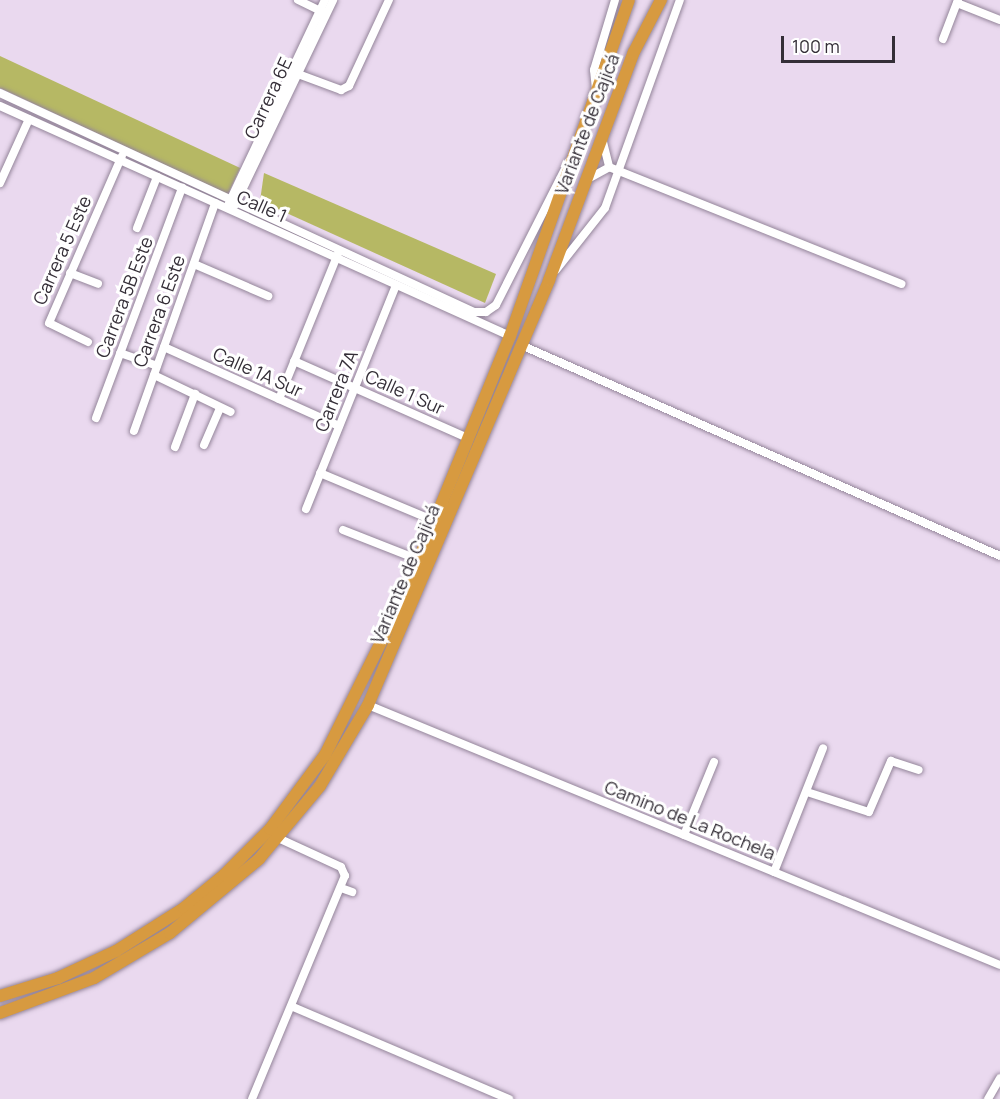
<!DOCTYPE html>
<meta charset="utf-8">
<style>
body{margin:0}
#map{position:relative;width:1000px;height:1099px;overflow:hidden;background:#ead9ef;font-family:Manrope,sans-serif}
div>[style]{position:absolute}
.green>*{inset:0;background:#b6b864;transform-origin:0 0}
.roads{filter:drop-shadow(0 0 2px #94859a) drop-shadow(0 0 2px #94859a)}
.minor>*{height:8px;margin:-4px;padding:0 4px;transform-origin:4px;border-radius:4px;background:#fff}
.highway>*{height:12px;margin:-6px;padding:0 6px;transform-origin:6px;border-radius:6px;background:#d79a40}
span{translate:-50% -50%;white-space:nowrap;text-align:center;line-height:1.15;-webkit-text-stroke:6px #fff;paint-order:stroke}
.street-label{font-size:18px;color:#342e37}
.scale{position:absolute;left:781px;top:36px;width:114px;height:27px;box-sizing:border-box;border:3px solid #342e37;border-top:0;padding-left:8px;font-size:18px;line-height:21px;white-space:nowrap;color:#342e37;-webkit-text-stroke:4px #fff;paint-order:stroke}
</style>
<div id="map">
<div class="green">
<div style="left:0;top:56px;width:265px;height:29px;rotate:25deg"></div>
<div style="clip-path:polygon(264px 173px,496px 274px,485px 303px,260px 201px)"></div>
</div>
<div class="roads">
<div class="minor">
<div style="left:298px;top:0;width:28px;rotate:26deg"></div>
<div style="left:957px;top:3px;width:46px;rotate:21.6deg"></div>
<div style="left:943px;top:39px;width:42px;rotate:-69deg"></div>
<div style="left:298px;top:74px;width:46px;rotate:20.4deg"></div>
<div style="left:341px;top:90px;width:9px;rotate:-27deg"></div>
<div style="left:349px;top:86px;width:95px;rotate:-65.1deg"></div>
<div style="left:596px;top:89px;width:19px;rotate:-96deg"></div>
<div style="left:594px;top:70px;width:73px;rotate:-73.3deg"></div>
<div style="left:0;top:93px;width:522px;rotate:24.8deg"></div>
<div style="left:474px;top:312px;width:12px"></div>
<div style="left:486px;top:312px;width:12px;rotate:-35deg"></div>
<div style="left:496px;top:305px;width:161px;rotate:-63.1deg"></div>
<div style="left:0;top:106px;width:559px;rotate:24.27deg"></div>
<div style="left:602px;top:138px;width:30px;rotate:76deg"></div>
<div style="left:609px;top:167px;width:315px;rotate:21.8deg"></div>
<div style="left:586px;top:180px;width:26px;rotate:-29deg"></div>
<div style="left:0;top:183px;width:70px;rotate:-65.6deg"></div>
<div style="left:229px;top:203px;width:225px;rotate:-64.7deg"></div>
<div style="left:235px;top:205px;width:227px;rotate:-64.4deg"></div>
<div style="left:137px;top:228px;width:55px;rotate:-68.6deg"></div>
<div style="left:194px;top:264px;width:81px;rotate:23.4deg"></div>
<div style="left:556px;top:270px;width:79px;rotate:-51.7deg"></div>
<div style="left:605px;top:208px;width:221px;rotate:-70.2deg"></div>
<div style="left:70px;top:273px;width:30px;rotate:21deg"></div>
<div style="left:88px;top:342px;width:43px;rotate:-154deg"></div>
<div style="left:49px;top:323px;width:182px;rotate:-66.4deg"></div>
<div style="left:521px;top:345px;width:523px;rotate:23.77deg"></div>
<div style="left:164px;top:347px;width:192px;rotate:24.3deg"></div>
<div style="left:120px;top:353px;width:39px;rotate:19deg"></div>
<div style="left:294px;top:361px;width:190px;rotate:23.9deg"></div>
<div style="left:154px;top:375px;width:85px;rotate:25.7deg"></div>
<div style="left:279px;top:399px;width:157px;rotate:-67.9deg"></div>
<div style="left:96px;top:418px;width:246px;rotate:-69.5deg"></div>
<div style="left:134px;top:431px;width:242px;rotate:-70.4deg"></div>
<div style="left:204px;top:445px;width:40px;rotate:-66.6deg"></div>
<div style="left:175px;top:447px;width:57px;rotate:-69.3deg"></div>
<div style="left:320px;top:473px;width:125px;rotate:22.7deg"></div>
<div style="left:306px;top:509px;width:241px;rotate:-68.1deg"></div>
<div style="left:343px;top:530px;width:82px;rotate:21.5deg"></div>
<div style="left:368px;top:705px;width:683px;rotate:22.36deg"></div>
<div style="left:807px;top:792px;width:65px;rotate:17.9deg"></div>
<div style="left:869px;top:812px;width:56px;rotate:-66.7deg"></div>
<div style="left:891px;top:761px;width:29px;rotate:18deg"></div>
<div style="left:684px;top:835px;width:79px;rotate:-67.7deg"></div>
<div style="left:774px;top:872px;width:133px;rotate:-68.4deg"></div>
<div style="left:341px;top:888px;width:12px;rotate:20deg"></div>
<div style="left:293px;top:1007px;width:235px;rotate:23.1deg"></div>
<div style="left:252px;top:1099px;width:242px;rotate:-67.4deg"></div>
<div style="left:345px;top:876px;width:10px;rotate:-114deg"></div>
<div style="left:341px;top:867px;width:69px;rotate:-155.3deg"></div>
<div style="left:988px;top:1099px;width:24px;rotate:-60deg"></div>
</div>
<div class="highway">
<div style="left:0;top:996px;width:61px;rotate:-17.2deg"></div>
<div style="left:58px;top:978px;width:64px;rotate:-25deg"></div>
<div style="left:116px;top:951px;width:80px;rotate:-32.3deg"></div>
<div style="left:184px;top:908px;width:52px;rotate:-39.5deg"></div>
<div style="left:224px;top:875px;width:65px;rotate:-45deg"></div>
<div style="left:270px;top:829px;width:92px;rotate:-53.4deg"></div>
<div style="left:325px;top:755px;width:175px;rotate:-63.6deg"></div>
<div style="left:403px;top:598px;width:283px;rotate:-67.8deg"></div>
<div style="left:510px;top:336px;width:356px;rotate:-70.5deg"></div>
<div style="left:0;top:1013px;width:100px;rotate:-20.4deg"></div>
<div style="left:94px;top:978px;width:88px;rotate:-30.6deg"></div>
<div style="left:170px;top:933px;width:116px;rotate:-39.7deg"></div>
<div style="left:259px;top:859px;width:95px;rotate:-50.1deg"></div>
<div style="left:320px;top:786px;width:94px;rotate:-59.3deg"></div>
<div style="left:368px;top:705px;width:462px;rotate:-66.9deg"></div>
<div style="left:549px;top:280px;width:243px;rotate:-69.6deg"></div>
<div style="left:634px;top:52px;width:59px;rotate:-62.6deg"></div>
</div>
</div>
<div class="street-label">
<span style="left:268px;top:98px;rotate:-65deg">Carrera 6E</span>
<span style="left:587px;top:124px;rotate:-69deg">Variante de Cajicá</span>
<span style="left:262px;top:206px;rotate:24deg">Calle 1</span>
<span style="left:62px;top:250px;rotate:-66deg">Carrera 5 Este</span>
<span style="left:124px;top:297px;rotate:-69deg">Carrera 5B Este</span>
<span style="left:159px;top:311px;rotate:-70deg">Carrera 6 Este</span>
<span style="left:258px;top:372px;rotate:24deg">Calle 1A Sur</span>
<span style="left:336px;top:391px;rotate:-68deg">Carrera 7A</span>
<span style="left:405px;top:392px;rotate:24deg">Calle 1 Sur</span>
<span style="left:405px;top:574px;rotate:-67deg">Variante de Cajicá</span>
<span style="left:690px;top:820px;rotate:22deg">Camino de La Rochela</span>
</div>
<div class="scale">100 m</div>
</div>
